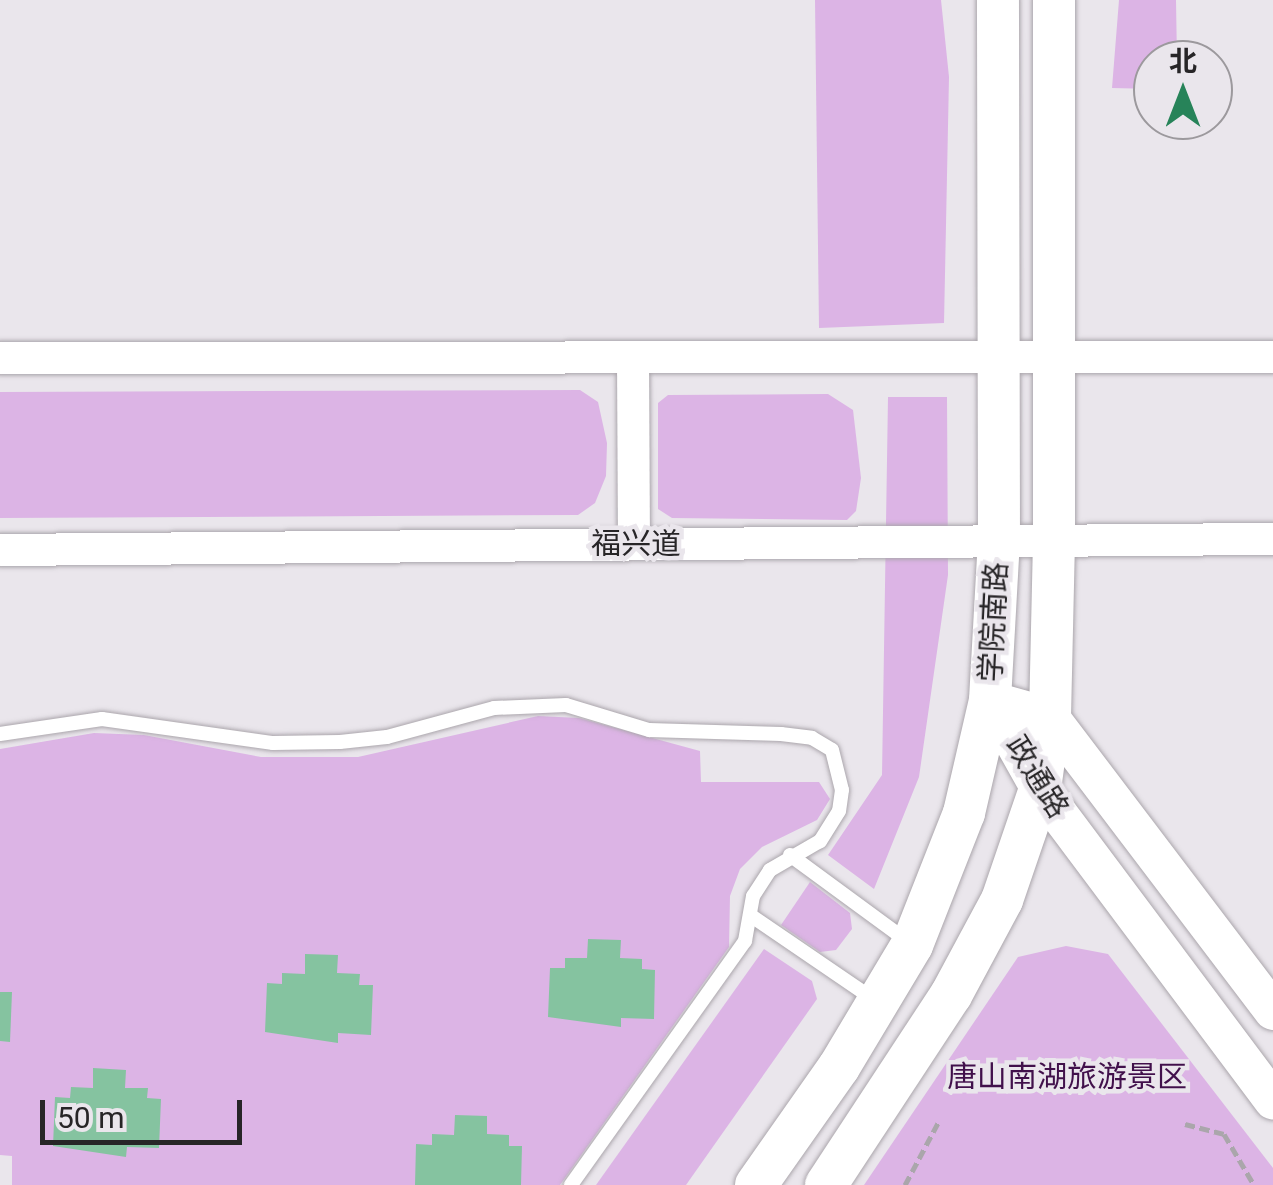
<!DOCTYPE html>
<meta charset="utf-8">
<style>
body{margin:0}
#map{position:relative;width:1273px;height:1185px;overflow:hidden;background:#eae6ec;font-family:Roboto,"Noto Sans SC",sans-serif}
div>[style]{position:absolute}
.green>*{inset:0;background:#dcb4e5}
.building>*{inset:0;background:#85c3a0}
.path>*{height:5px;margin-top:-2.5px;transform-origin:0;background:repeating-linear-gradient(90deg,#aaa6ab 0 10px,transparent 0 15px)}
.roads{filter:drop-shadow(0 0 2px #aba6ac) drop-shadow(0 0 2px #aba6ac)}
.service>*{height:14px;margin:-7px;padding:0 7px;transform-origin:7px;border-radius:7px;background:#fff}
.tertiary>*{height:32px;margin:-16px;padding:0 16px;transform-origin:16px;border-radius:16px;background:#fff}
.secondary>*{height:38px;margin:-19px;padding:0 19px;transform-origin:19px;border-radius:19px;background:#fff}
.primary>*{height:42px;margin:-21px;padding:0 21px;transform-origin:21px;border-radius:21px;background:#fff}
span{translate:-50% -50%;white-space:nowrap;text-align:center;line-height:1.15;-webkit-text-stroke:9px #eae6ec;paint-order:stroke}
.street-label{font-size:30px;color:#272527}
.park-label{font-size:30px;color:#41104b}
.north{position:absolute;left:1133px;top:40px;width:100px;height:100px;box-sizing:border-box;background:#eae6ec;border:2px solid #9c999d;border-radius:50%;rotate:0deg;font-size:28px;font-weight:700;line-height:40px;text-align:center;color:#272527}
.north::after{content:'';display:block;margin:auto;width:35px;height:45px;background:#278359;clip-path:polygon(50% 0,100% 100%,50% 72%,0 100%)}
.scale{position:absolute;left:40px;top:1100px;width:202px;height:45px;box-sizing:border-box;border:5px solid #272527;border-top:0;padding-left:12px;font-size:30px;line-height:35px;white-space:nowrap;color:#272527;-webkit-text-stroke:8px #eae6ec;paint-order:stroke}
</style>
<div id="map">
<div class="green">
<div style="clip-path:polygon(815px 0,941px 0,949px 77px,944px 323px,819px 328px)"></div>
<div style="clip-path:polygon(1119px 0,1176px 0,1177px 60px,1153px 60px,1153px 89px,1112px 88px)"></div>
<div style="clip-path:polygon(580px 390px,598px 402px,607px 443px,606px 476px,595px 503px,578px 515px,0 518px,0 392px)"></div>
<div style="clip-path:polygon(828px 394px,853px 410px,861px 478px,856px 511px,847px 520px,672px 518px,658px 509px,658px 403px,668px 395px)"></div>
<div style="clip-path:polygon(888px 397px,947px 397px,948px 575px,919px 777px,874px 889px,828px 855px,882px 775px)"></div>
<div style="clip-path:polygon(538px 716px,579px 718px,700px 751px,701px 782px,819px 782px,830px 799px,817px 820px,762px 847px,740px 869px,730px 896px,729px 947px,560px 1185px,12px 1185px,12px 1156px,0 1155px,0 749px,94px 733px,144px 735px,261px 757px,358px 757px)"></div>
<div style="clip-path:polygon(810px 882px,850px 913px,852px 929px,836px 950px,820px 952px,781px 925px)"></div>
<div style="clip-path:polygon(1066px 946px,1108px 954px,1273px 1168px,1273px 1185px,864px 1185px,1018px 957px)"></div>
<div style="clip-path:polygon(764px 949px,812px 981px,817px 999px,686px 1185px,596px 1185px)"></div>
</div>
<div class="building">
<div style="clip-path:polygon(588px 939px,621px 940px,620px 958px,642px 959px,642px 969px,655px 970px,654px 1019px,621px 1018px,621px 1027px,548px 1017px,550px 968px,565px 968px,565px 958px,587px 958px)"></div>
<div style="clip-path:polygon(305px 954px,338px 955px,337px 973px,360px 974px,359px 985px,373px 985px,371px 1035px,338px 1033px,338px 1043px,265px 1032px,267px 983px,282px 984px,282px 973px,305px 974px)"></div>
<div style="clip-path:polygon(0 992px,12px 992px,10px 1042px,0 1041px)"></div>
<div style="clip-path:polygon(93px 1068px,126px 1070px,125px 1088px,148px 1088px,147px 1098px,161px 1099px,159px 1148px,127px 1147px,126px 1157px,53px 1146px,55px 1097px,70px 1098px,71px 1087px,93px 1088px)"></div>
<div style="clip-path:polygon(455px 1115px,487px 1116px,487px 1134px,509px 1135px,509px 1146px,522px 1146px,521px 1185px,415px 1185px,416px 1144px,432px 1145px,432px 1134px,454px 1135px)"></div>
</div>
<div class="path">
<div style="left:1185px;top:1124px;width:40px;rotate:14.4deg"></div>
<div style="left:1224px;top:1134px;width:59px;rotate:59.5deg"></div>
<div style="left:905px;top:1185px;width:72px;rotate:-62deg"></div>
</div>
<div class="roads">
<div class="service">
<div style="left:0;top:734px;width:103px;rotate:-8.4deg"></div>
<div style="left:102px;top:719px;width:173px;rotate:8deg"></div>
<div style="left:273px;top:743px;width:67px;rotate:-0.9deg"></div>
<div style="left:340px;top:742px;width:47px;rotate:-6.1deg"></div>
<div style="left:387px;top:737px;width:111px;rotate:-15.2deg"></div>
<div style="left:494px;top:708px;width:72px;rotate:-2.4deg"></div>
<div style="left:566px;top:705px;width:87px;rotate:16.8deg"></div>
<div style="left:649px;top:730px;width:132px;rotate:1.7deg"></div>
<div style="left:781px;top:734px;width:31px;rotate:7deg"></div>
<div style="left:812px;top:738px;width:23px;rotate:31deg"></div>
<div style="left:832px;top:750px;width:41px;rotate:76deg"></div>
<div style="left:842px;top:790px;width:21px;rotate:98deg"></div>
<div style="left:839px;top:811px;width:36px;rotate:122deg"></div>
<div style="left:820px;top:841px;width:58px;rotate:149.9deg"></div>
<div style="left:770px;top:870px;width:31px;rotate:123deg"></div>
<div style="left:753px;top:896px;width:46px;rotate:100.1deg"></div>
<div style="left:745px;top:941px;width:300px;rotate:125.5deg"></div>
<div style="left:790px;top:855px;width:149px;rotate:36.3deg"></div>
<div style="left:750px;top:915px;width:149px;rotate:34.3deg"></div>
</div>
<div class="tertiary">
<div style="left:633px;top:357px;width:187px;rotate:89.7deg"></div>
<div style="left:0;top:358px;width:1273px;rotate:-0.05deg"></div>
<div style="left:0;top:550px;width:1273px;rotate:-0.5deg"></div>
</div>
<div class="secondary">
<div style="left:990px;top:700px;width:102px;rotate:60.7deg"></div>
<div style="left:1040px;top:789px;width:389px;rotate:53.2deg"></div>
<div style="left:990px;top:700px;width:62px;rotate:15.8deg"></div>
<div style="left:1050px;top:717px;width:369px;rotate:52.8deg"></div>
</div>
<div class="primary">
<div style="left:756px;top:1185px;width:144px;rotate:-54.9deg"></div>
<div style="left:839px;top:1067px;width:142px;rotate:-59.1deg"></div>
<div style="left:912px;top:945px;width:142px;rotate:-68.5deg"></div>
<div style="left:964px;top:813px;width:116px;rotate:-77deg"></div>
<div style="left:990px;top:700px;width:159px;rotate:-86.8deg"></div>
<div style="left:999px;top:541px;width:541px;rotate:-90.11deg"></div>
<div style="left:826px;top:1185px;width:227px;rotate:-56.7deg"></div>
<div style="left:951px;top:995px;width:108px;rotate:-61.8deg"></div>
<div style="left:1002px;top:900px;width:117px;rotate:-71.1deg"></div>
<div style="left:1040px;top:789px;width:73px;rotate:-82.1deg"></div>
<div style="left:1050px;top:717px;width:176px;rotate:-88.7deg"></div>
<div style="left:1054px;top:541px;width:541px;rotate:-90deg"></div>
</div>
</div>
<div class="street-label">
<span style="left:636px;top:544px">福兴道</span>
<span style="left:994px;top:622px;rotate:-87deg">学院南路</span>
<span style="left:1037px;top:777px;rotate:58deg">政通路</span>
</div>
<div class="park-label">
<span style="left:1067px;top:1077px">唐山南湖旅游景区</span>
</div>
<div class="north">北</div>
<div class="scale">50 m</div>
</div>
